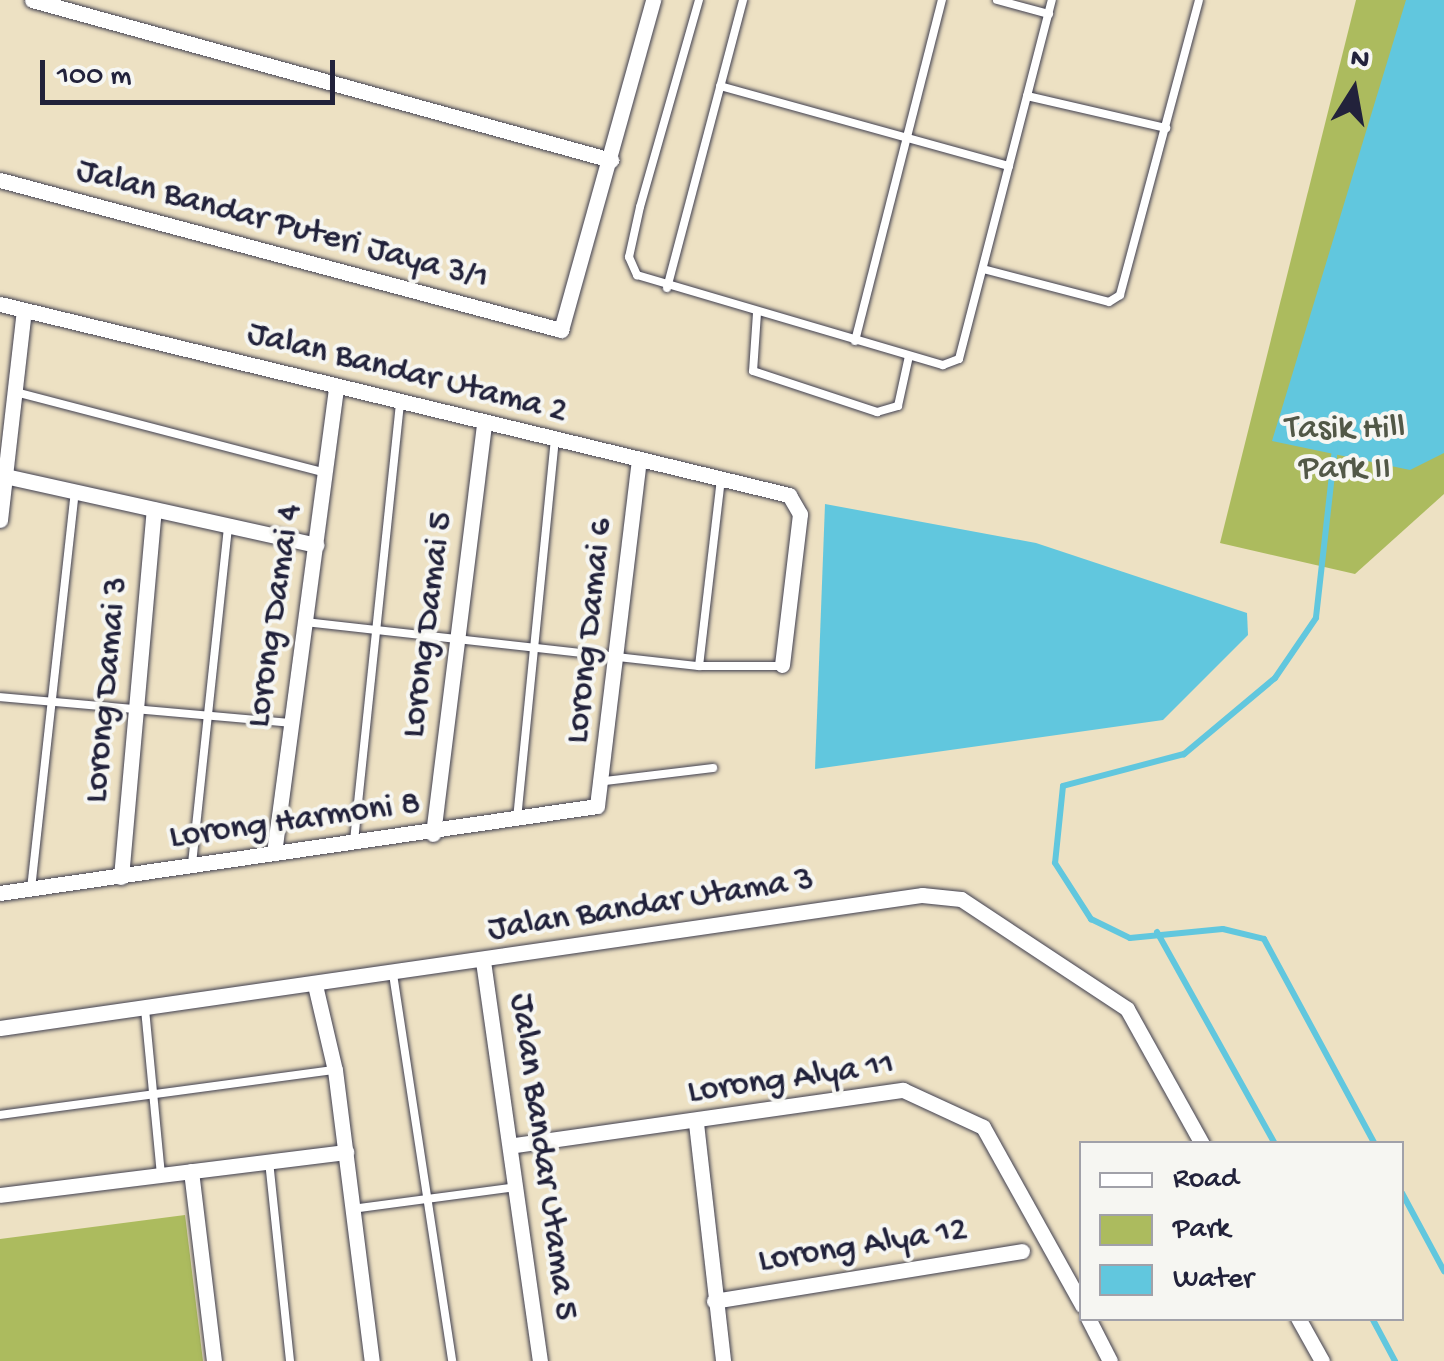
<!DOCTYPE html>
<style>
body{margin:0}
#map{position:relative;width:1444px;height:1361px;overflow:hidden;background:#ede1c3;font-family:"Gochi Hand",sans-serif}
div>[style]{position:absolute}
.green>*{inset:0;background:#acbb5e}
.water>*{inset:0;background:#61c7de}
.stream>*{height:6px;margin:-3px;padding:0 3px;transform-origin:3px;border-radius:3px;background:#61c7de}
.roads{filter:drop-shadow(0 0 2px #403f4f) drop-shadow(0 0 2px #403f4f)}
.service>*{height:8px;margin:-4px;padding:0 4px;transform-origin:4px;border-radius:4px;background:#fff}
.minor>*{height:15px;margin:-7.5px;padding:0 7.5px;transform-origin:7.5px;border-radius:7.5px;background:#fff}
span{translate:-50% -50%;white-space:nowrap;text-align:center;line-height:1.15;-webkit-text-stroke:8px #f6f6f2;paint-order:stroke}
.street-label{font-size:35px;color:#22223b}
.park-label{font-size:35px;color:#525847}
.legend{position:absolute;left:1079px;top:1141px;width:325px;height:180px;box-sizing:border-box;background:#f6f6f2;border:2px solid #a1a1a9;margin:0;padding:12px 18px;list-style:none;font-size:30px;color:#22223b}
.legend li{display:flex;align-items:center;gap:20px;height:50px}
.legend b{width:50px;border:2px solid #a1a1a9}
.north{position:absolute;left:1304px;top:40px;width:100px;height:100px;-webkit-text-stroke:8px #f6f6f2;paint-order:stroke;rotate:11deg;font-size:28px;font-weight:700;line-height:40px;text-align:center;color:#22223b}
.north::after{content:'';display:block;margin:auto;width:35px;height:45px;background:#22223b;clip-path:polygon(50% 0,100% 100%,50% 72%,0 100%)}
.scale{position:absolute;left:40px;top:60px;width:295px;height:45px;box-sizing:border-box;border:5px solid #22223b;border-top:0;padding-left:12px;font-size:30px;line-height:35px;white-space:nowrap;color:#22223b;-webkit-text-stroke:8px #f6f6f2;paint-order:stroke}
</style>
<div id="map">
<div class="green">
<div style="clip-path:polygon(1356px 0,1444px 0,1444px 494px,1355px 574px,1220px 543px)"></div>
<div style="clip-path:polygon(185px 1215px,203px 1361px,0 1361px,0 1239px)"></div>
</div>
<div class="water">
<div style="clip-path:polygon(1406px 0,1444px 0,1444px 453px,1410px 470px,1272px 441px)"></div>
<div style="clip-path:polygon(825px 504px,1036px 543px,1247px 613px,1248px 635px,1163px 720px,815px 769px)"></div>
</div>
<div class="stream">
<div style="left:1335px;top:448px;width:171px;rotate:96.4deg"></div>
<div style="left:1316px;top:618px;width:73px;rotate:124.3deg"></div>
<div style="left:1275px;top:678px;width:119px;rotate:140.1deg"></div>
<div style="left:1184px;top:754px;width:125px;rotate:165.2deg"></div>
<div style="left:1063px;top:786px;width:77px;rotate:95.9deg"></div>
<div style="left:1055px;top:863px;width:67px;rotate:57.3deg"></div>
<div style="left:1091px;top:919px;width:43px;rotate:26deg"></div>
<div style="left:1130px;top:938px;width:93px;rotate:-5.5deg"></div>
<div style="left:1223px;top:929px;width:42px;rotate:13.7deg"></div>
<div style="left:1264px;top:939px;width:233px;rotate:61.6deg"></div>
<div style="left:1157px;top:932px;width:243px;rotate:60.9deg"></div>
<div style="left:1402px;top:1193px;width:89px;rotate:61.7deg"></div>
<div style="left:1372px;top:1318px;width:49px;rotate:61.9deg"></div>
</div>
<div class="roads">
<div class="service">
<div style="left:699px;top:0;width:215px;rotate:105.9deg"></div>
<div style="left:640px;top:207px;width:51px;rotate:102.4deg"></div>
<div style="left:629px;top:257px;width:20px;rotate:66deg"></div>
<div style="left:637px;top:275px;width:319px;rotate:16.4deg"></div>
<div style="left:943px;top:365px;width:17px;rotate:-21deg"></div>
<div style="left:959px;top:359px;width:371px;rotate:-75.5deg"></div>
<div style="left:997px;top:0;width:54px;rotate:15.1deg"></div>
<div style="left:720px;top:86px;width:300px;rotate:15.5deg"></div>
<div style="left:1027px;top:96px;width:143px;rotate:13deg"></div>
<div style="left:983px;top:269px;width:130px;rotate:14.7deg"></div>
<div style="left:1109px;top:302px;width:13px;rotate:-32deg"></div>
<div style="left:1120px;top:295px;width:305px;rotate:-75deg"></div>
<div style="left:667px;top:288px;width:298px;rotate:-75.2deg"></div>
<div style="left:757px;top:313px;width:58px;rotate:93.9deg"></div>
<div style="left:753px;top:371px;width:131px;rotate:18.3deg"></div>
<div style="left:877px;top:412px;width:22px;rotate:-16deg"></div>
<div style="left:898px;top:406px;width:51px;rotate:-77.6deg"></div>
<div style="left:855px;top:341px;width:352px;rotate:-75.7deg"></div>
<div style="left:15px;top:392px;width:320px;rotate:14.6deg"></div>
<div style="left:305px;top:622px;width:396px;rotate:6.4deg"></div>
<div style="left:699px;top:666px;width:83px"></div>
<div style="left:699px;top:666px;width:187px;rotate:-83.3deg"></div>
<div style="left:0;top:697px;width:290px;rotate:5.1deg"></div>
<div style="left:605px;top:781px;width:109px;rotate:-6.9deg"></div>
<div style="left:517px;top:819px;width:380px;rotate:-84.3deg"></div>
<div style="left:354px;top:841px;width:440px;rotate:-84deg"></div>
<div style="left:192px;top:864px;width:341px;rotate:-83.9deg"></div>
<div style="left:31px;top:889px;width:399px;rotate:-83.7deg"></div>
<div style="left:393px;top:974px;width:391px;rotate:81.3deg"></div>
<div style="left:145px;top:1009px;width:166px;rotate:84.5deg"></div>
<div style="left:0;top:1115px;width:338px;rotate:-7.7deg"></div>
<div style="left:269px;top:1161px;width:201px;rotate:84deg"></div>
<div style="left:352px;top:1209px;width:165px;rotate:-7.6deg"></div>
</div>
<div class="minor">
<div style="left:32px;top:0;width:601px;rotate:15.45deg"></div>
<div style="left:0;top:180px;width:581px;rotate:14.97deg"></div>
<div style="left:561px;top:330px;width:343px;rotate:-74.4deg"></div>
<div style="left:0;top:304px;width:812px;rotate:13.61deg"></div>
<div style="left:789px;top:495px;width:22px;rotate:60deg"></div>
<div style="left:800px;top:514px;width:152px;rotate:96.8deg"></div>
<div style="left:5px;top:476px;width:319px;rotate:12.5deg"></div>
<div style="left:0;top:520px;width:211px;rotate:-83.5deg"></div>
<div style="left:433px;top:834px;width:414px;rotate:-82.9deg"></div>
<div style="left:274px;top:853px;width:470px;rotate:-82.4deg"></div>
<div style="left:121px;top:877px;width:369px;rotate:-84.9deg"></div>
<div style="left:0;top:893px;width:603px;rotate:-8.29deg"></div>
<div style="left:597px;top:806px;width:348px;rotate:-83.1deg"></div>
<div style="left:483px;top:961px;width:404px;rotate:81.9deg"></div>
<div style="left:315px;top:985px;width:87px;rotate:76.8deg"></div>
<div style="left:335px;top:1070px;width:293px;rotate:82.8deg"></div>
<div style="left:0;top:1028px;width:932px;rotate:-8.21deg"></div>
<div style="left:922px;top:895px;width:39px;rotate:6deg"></div>
<div style="left:961px;top:899px;width:199px;rotate:33.5deg"></div>
<div style="left:1127px;top:1009px;width:154px;rotate:60.9deg"></div>
<div style="left:696px;top:1123px;width:240px;rotate:83.5deg"></div>
<div style="left:515px;top:1145px;width:392px;rotate:-8.1deg"></div>
<div style="left:903px;top:1090px;width:88px;rotate:24.8deg"></div>
<div style="left:983px;top:1127px;width:204px;rotate:60.9deg"></div>
<div style="left:191px;top:1171px;width:191px;rotate:83.1deg"></div>
<div style="left:0;top:1195px;width:349px;rotate:-7.1deg"></div>
<div style="left:714px;top:1301px;width:312px;rotate:-9.2deg"></div>
<div style="left:1088px;top:1318px;width:48px;rotate:62.9deg"></div>
<div style="left:1298px;top:1318px;width:49px;rotate:60.8deg"></div>
</div>
</div>
<div class="street-label">
<span style="left:282px;top:226px;rotate:15deg">Jalan Bandar Puteri Jaya 3/1</span>
<span style="left:407px;top:374px;rotate:14deg">Jalan Bandar Utama 2</span>
<span style="left:276px;top:616px;rotate:-82deg">Lorong Damai 4</span>
<span style="left:429px;top:625px;rotate:-83deg">Lorong Damai 5</span>
<span style="left:591px;top:631px;rotate:-84deg">Lorong Damai 6</span>
<span style="left:108px;top:690px;rotate:-85deg">Lorong Damai 3</span>
<span style="left:295px;top:822px;rotate:-8deg">Lorong Harmoni 8</span>
<span style="left:651px;top:906px;rotate:-9deg">Jalan Bandar Utama 3</span>
<span style="left:791px;top:1080px;rotate:-8deg">Lorong Alya 11</span>
<span style="left:542px;top:1157px;rotate:82deg">Jalan Bandar Utama 5</span>
<span style="left:863px;top:1247px;rotate:-9deg">Lorong Alya 12</span>
</div>
<div class="park-label">
<span style="left:1345px;top:450px">Tasik Hill<br>Park II</span>
</div>
<ul class="legend">
<li><b style="height:12px;background:#fff"></b>Road</li>
<li><b style="height:28px;background:#acbb5e"></b>Park</li>
<li><b style="height:28px;background:#61c7de"></b>Water</li>
</ul>
<div class="north">N</div>
<div class="scale">100 m</div>
</div>
